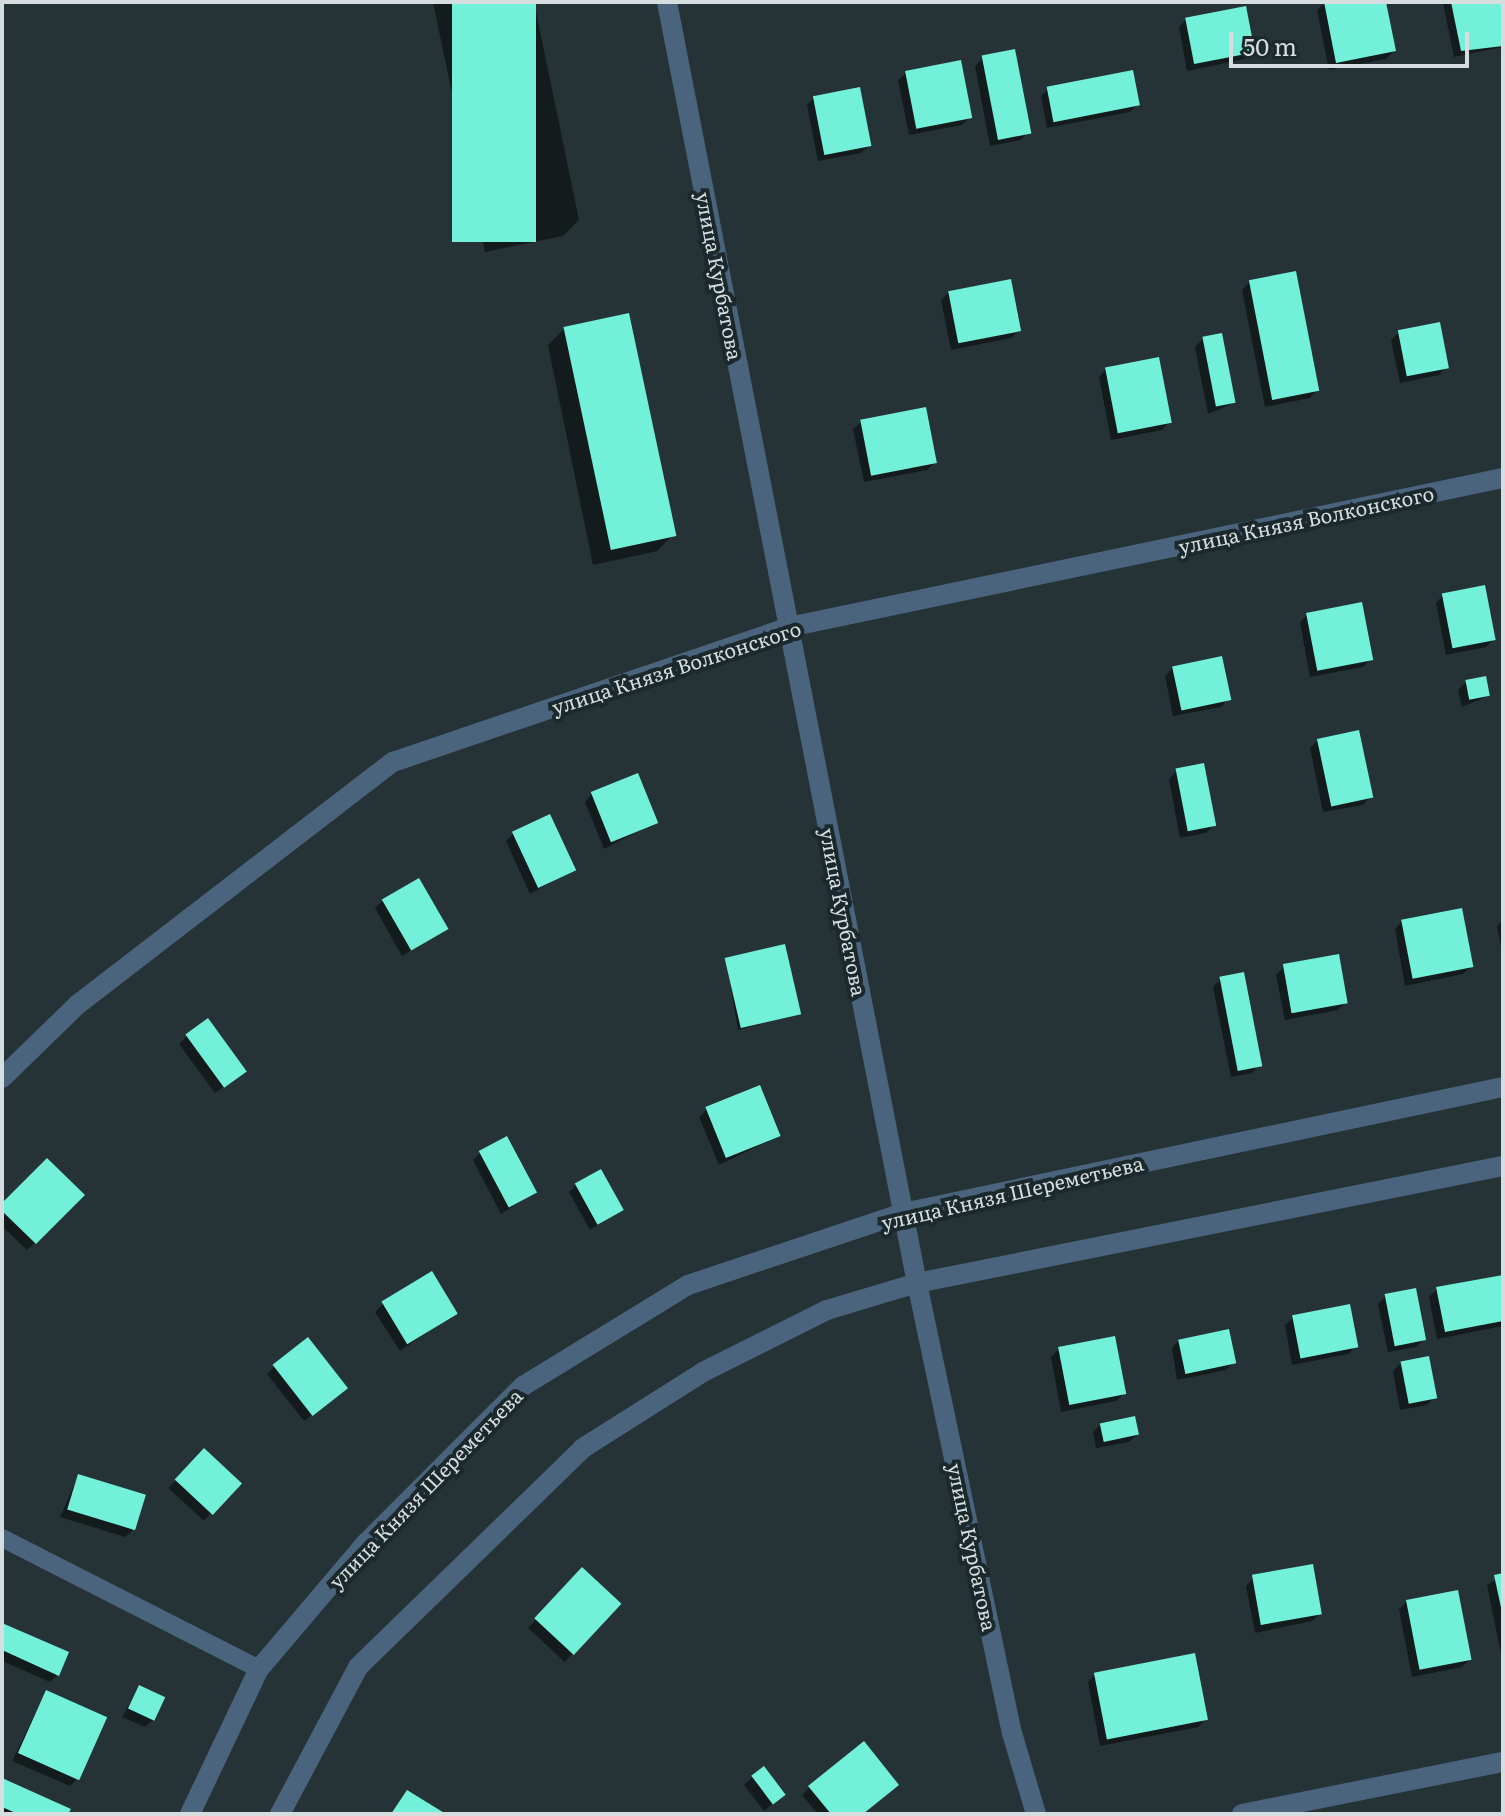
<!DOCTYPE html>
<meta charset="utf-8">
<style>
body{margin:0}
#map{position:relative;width:1505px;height:1816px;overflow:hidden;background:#253336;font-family:Literata,serif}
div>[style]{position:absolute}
.shadow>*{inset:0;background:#0007;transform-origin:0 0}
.building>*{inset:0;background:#72f0da;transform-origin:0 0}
.lane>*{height:18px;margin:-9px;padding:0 9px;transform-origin:9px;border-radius:9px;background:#4a647e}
.street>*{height:20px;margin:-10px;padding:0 10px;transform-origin:10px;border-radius:10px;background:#4a647e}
span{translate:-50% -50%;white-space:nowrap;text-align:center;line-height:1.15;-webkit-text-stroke:8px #1c292c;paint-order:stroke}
.street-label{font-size:20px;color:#d5dddf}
.frame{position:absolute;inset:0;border:4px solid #d5dddf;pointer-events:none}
.scale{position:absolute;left:1229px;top:32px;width:240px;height:36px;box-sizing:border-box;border:4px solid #d5dddf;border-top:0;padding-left:10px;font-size:24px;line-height:28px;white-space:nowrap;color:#d5dddf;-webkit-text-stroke:6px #1c292c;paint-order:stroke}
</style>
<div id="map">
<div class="shadow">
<div style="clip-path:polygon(433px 2px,534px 2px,579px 220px,563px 236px,485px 252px)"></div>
<div style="clip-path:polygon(1326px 2px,1384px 2px,1394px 51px,1386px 59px,1329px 70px,1317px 10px)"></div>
<div style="clip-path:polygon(1503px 2px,1503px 47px,1454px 57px,1443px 3px)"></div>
<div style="clip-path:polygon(1186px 19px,1253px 51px,1245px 59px,1187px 71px,1179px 27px)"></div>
<div style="clip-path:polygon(983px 58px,1028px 132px,1021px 140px,990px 146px,975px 66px)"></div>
<div style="clip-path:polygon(906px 73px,970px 117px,962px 125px,909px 135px,898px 80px)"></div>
<div style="clip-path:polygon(1048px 89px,1138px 104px,1130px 112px,1047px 128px,1041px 96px)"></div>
<div style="clip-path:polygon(814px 98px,869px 146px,861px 153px,818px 161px,807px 105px)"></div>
<div style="clip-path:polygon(1250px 282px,1317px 390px,1310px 398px,1265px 407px,1242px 290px)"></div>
<div style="clip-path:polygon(949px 292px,1019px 330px,1011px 338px,951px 350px,941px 300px)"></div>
<div style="clip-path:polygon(564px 329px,673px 535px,657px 551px,593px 565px,548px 345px)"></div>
<div style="clip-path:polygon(1399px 332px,1446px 367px,1439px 375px,1400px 383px,1391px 340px)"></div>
<div style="clip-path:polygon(1203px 339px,1234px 403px,1208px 414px,1195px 347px)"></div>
<div style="clip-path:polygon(1106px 369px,1169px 422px,1162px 430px,1111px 440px,1099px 377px)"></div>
<div style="clip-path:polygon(861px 422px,935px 462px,927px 470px,864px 482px,853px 429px)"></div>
<div style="clip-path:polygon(1443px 595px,1494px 639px,1486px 647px,1446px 655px,1436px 603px)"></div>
<div style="clip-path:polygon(1307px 615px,1371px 659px,1363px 667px,1310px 677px,1300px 622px)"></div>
<div style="clip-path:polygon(1173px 668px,1228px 699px,1221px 707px,1173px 716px,1165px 676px)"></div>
<div style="clip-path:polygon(1466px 682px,1488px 696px,1462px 707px,1458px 690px)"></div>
<div style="clip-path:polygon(1318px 740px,1370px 797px,1363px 805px,1323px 812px,1310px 748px)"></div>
<div style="clip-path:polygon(1177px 771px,1214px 825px,1206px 833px,1180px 838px,1169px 779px)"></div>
<div style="clip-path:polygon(592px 794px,656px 822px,604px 849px,585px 802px)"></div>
<div style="clip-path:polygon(513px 834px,573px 870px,530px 894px,506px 841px)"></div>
<div style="clip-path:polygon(383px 901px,446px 928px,402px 956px,375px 908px)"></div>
<div style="clip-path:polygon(1503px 920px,1503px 958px,1497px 926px)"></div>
<div style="clip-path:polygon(1402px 921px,1471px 967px,1463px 974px,1405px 986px,1395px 929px)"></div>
<div style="clip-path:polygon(726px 959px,799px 1014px,738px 1030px)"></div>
<div style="clip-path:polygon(1284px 967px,1346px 1002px,1338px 1010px,1285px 1020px,1276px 975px)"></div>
<div style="clip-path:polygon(1221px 979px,1259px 1065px,1252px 1073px,1231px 1077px,1213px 987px)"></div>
<div style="clip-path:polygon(187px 1036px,236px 1078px,215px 1093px,179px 1044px)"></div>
<div style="clip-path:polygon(707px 1109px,779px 1136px,719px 1165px,699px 1117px)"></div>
<div style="clip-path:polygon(480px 1153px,535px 1192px,501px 1214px,473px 1160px)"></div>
<div style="clip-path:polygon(577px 1184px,621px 1210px,590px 1230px,569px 1192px)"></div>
<div style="clip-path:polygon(82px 1196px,27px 1250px,2px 1226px,2px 1206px)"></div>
<div style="clip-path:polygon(1503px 1277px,1503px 1326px,1437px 1339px,1429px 1297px,1437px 1289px)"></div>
<div style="clip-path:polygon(1386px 1296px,1424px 1339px,1416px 1347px,1388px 1352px,1378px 1304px)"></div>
<div style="clip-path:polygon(383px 1304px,456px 1313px,400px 1351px,375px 1312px)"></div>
<div style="clip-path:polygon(1293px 1318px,1356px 1346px,1348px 1354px,1292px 1365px,1285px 1325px)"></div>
<div style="clip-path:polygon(1179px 1340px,1234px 1362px,1226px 1370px,1177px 1380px,1172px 1348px)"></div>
<div style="clip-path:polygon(1059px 1349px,1124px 1394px,1116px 1401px,1061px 1412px,1051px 1357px)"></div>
<div style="clip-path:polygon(1401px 1363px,1435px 1397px,1427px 1405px,1400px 1410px,1393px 1371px)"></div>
<div style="clip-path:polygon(275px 1366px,337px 1396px,304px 1421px,267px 1374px)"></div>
<div style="clip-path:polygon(1100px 1425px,1137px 1435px,1129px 1442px,1096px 1448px,1093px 1432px)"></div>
<div style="left:204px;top:1450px;width:48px;height:52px;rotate:43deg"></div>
<div style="clip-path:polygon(78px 1476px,133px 1530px,125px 1537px,60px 1517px)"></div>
<div style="left:582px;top:1570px;width:50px;height:79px;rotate:43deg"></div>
<div style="clip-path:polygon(1503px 1576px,1503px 1653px,1501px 1654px,1487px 1585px)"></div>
<div style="clip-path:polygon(1253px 1578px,1320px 1614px,1312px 1621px,1255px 1633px,1246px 1586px)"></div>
<div style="clip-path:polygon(1407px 1601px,1470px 1659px,1462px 1667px,1412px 1677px,1399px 1609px)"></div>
<div style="clip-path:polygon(2px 1625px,58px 1674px,50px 1682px,2px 1661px)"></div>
<div style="clip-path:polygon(1095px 1674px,1206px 1719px,1198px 1727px,1100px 1746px,1088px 1682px)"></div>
<div style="clip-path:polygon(139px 1688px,153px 1720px,145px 1727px,122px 1717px)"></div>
<div style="clip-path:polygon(46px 1692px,78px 1778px,70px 1786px,12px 1761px)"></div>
<div style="clip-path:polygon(752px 1777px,783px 1795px,764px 1811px,744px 1785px)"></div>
<div style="clip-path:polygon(2px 1781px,66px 1814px,2px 1814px)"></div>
<div style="clip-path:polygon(810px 1787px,862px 1814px,818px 1814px,802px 1795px)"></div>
</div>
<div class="building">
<div style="left:452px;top:2px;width:84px;height:240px"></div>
<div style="clip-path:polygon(1324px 2px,1386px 2px,1396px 51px,1336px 63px)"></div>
<div style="clip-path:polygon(1451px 2px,1503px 2px,1503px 46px,1461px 51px)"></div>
<div style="left:1246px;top:6px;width:47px;height:62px;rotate:79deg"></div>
<div style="left:1015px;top:49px;width:86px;height:34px;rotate:79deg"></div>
<div style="left:961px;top:60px;width:59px;height:57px;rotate:79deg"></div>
<div style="left:1133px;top:70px;width:36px;height:88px;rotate:79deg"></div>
<div style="left:860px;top:87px;width:60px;height:48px;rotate:79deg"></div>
<div style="left:1296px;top:271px;width:122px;height:48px;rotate:79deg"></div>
<div style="left:1011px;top:279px;width:53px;height:64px;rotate:79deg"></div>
<div style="left:629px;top:313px;width:228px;height:67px;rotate:78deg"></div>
<div style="left:1440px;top:322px;width:47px;height:43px;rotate:79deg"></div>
<div style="left:1222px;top:333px;width:71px;height:20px;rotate:79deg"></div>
<div style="left:1159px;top:357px;width:67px;height:55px;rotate:79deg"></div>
<div style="left:926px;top:407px;width:57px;height:67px;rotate:79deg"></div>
<div style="left:1485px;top:585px;width:56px;height:44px;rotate:79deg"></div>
<div style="left:1362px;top:602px;width:59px;height:57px;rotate:79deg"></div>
<div style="left:1222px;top:656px;width:45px;height:51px;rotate:78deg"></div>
<div style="left:1486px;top:676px;width:20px;height:21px;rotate:79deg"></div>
<div style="left:1359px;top:730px;width:69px;height:43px;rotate:78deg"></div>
<div style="left:1204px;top:763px;width:64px;height:29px;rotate:79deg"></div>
<div style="left:638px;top:773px;width:54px;height:51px;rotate:68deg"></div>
<div style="left:550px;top:814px;width:62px;height:42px;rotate:65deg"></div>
<div style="left:419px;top:878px;width:59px;height:43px;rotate:60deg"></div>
<div style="left:1462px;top:908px;width:60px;height:62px;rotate:79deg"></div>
<div style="left:785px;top:944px;width:72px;height:62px;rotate:77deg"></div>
<div style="left:1339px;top:954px;width:50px;height:57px;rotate:80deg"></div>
<div style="left:1244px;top:972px;width:96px;height:25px;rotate:79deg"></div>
<div style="left:208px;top:1018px;width:66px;height:28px;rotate:54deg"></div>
<div style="left:760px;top:1085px;width:55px;height:59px;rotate:68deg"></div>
<div style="left:507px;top:1136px;width:64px;height:32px;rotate:62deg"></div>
<div style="clip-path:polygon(47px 1158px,85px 1195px,36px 1244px,2px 1211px,2px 1203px)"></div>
<div style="left:601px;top:1169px;width:47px;height:30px;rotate:61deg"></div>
<div style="left:432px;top:1271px;width:50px;height:59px;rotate:59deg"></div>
<div style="clip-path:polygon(1503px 1275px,1503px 1321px,1445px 1332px,1436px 1287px)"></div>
<div style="left:1416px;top:1288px;width:53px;height:32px;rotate:79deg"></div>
<div style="left:1350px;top:1304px;width:44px;height:59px;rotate:79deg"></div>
<div style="left:1229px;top:1329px;width:35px;height:52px;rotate:78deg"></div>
<div style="left:1115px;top:1336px;width:59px;height:58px;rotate:79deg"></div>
<div style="left:308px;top:1337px;width:65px;height:45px;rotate:52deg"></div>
<div style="left:1429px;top:1356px;width:43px;height:29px;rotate:79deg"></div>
<div style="left:1135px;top:1416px;width:19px;height:36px;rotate:78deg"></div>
<div style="left:204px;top:1448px;width:52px;height:43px;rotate:43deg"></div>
<div style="left:78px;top:1474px;width:71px;height:37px;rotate:17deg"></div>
<div style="left:1313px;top:1564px;width:51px;height:62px;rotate:80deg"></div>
<div style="left:582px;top:1567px;width:54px;height:70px;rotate:43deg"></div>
<div style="clip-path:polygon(1503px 1573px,1503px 1612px,1502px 1612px,1494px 1575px)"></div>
<div style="left:1458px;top:1590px;width:71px;height:53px;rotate:79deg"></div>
<div style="clip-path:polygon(2px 1623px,69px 1652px,59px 1676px,2px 1650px)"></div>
<div style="left:1195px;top:1653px;width:68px;height:103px;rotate:79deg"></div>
<div style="left:139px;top:1685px;width:29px;height:26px;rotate:25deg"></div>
<div style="left:46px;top:1690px;width:67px;height:69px;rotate:24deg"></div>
<div style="clip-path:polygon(864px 1741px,899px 1785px,863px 1814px,831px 1814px,808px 1786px)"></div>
<div style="left:764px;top:1766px;width:36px;height:16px;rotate:53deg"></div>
<div style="clip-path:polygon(2px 1778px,71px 1809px,68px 1814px,18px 1814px,2px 1807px)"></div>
<div style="clip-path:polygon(407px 1790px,446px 1814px,391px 1814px)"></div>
</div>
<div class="lane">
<div style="left:2px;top:1538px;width:288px;rotate:27deg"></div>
</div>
<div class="street">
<div style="left:667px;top:2px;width:1305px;rotate:78.96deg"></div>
<div style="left:917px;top:1283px;width:460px;rotate:78.1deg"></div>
<div style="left:1012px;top:1733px;width:84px;rotate:73.5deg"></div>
<div style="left:2px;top:1078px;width:105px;rotate:-44.2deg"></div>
<div style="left:77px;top:1005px;width:399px;rotate:-37.6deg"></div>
<div style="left:393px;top:762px;width:418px;rotate:-18.8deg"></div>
<div style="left:789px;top:627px;width:729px;rotate:-11.79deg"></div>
<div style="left:190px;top:1814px;width:161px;rotate:-64.6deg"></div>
<div style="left:259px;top:1669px;width:165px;rotate:-49.7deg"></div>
<div style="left:366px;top:1543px;width:222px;rotate:-45deg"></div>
<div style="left:523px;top:1386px;width:193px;rotate:-31.5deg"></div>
<div style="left:688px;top:1285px;width:227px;rotate:-18.5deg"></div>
<div style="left:903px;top:1213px;width:613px;rotate:-11.86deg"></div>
<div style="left:280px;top:1814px;width:166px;rotate:-62deg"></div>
<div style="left:358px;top:1667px;width:314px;rotate:-44.2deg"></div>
<div style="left:583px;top:1448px;width:142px;rotate:-32.3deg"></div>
<div style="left:703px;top:1372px;width:139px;rotate:-26.6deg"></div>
<div style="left:827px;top:1310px;width:94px;rotate:-16.7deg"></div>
<div style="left:917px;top:1283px;width:598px;rotate:-11.29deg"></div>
<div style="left:1242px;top:1814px;width:266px;rotate:-11.3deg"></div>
</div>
<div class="street-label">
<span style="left:720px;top:276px;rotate:79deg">улица Курбатова</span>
<span style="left:1306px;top:519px;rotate:-12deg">улица Князя Волконского</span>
<span style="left:676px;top:667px;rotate:-18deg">улица Князя Волконского</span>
<span style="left:844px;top:912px;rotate:79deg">улица Курбатова</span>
<span style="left:1012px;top:1192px;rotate:-13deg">улица Князя Шереметьева</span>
<span style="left:425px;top:1488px;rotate:-46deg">улица Князя Шереметьева</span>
<span style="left:973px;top:1547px;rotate:78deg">улица Курбатова</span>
</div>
<div class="frame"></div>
<div class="scale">50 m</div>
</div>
